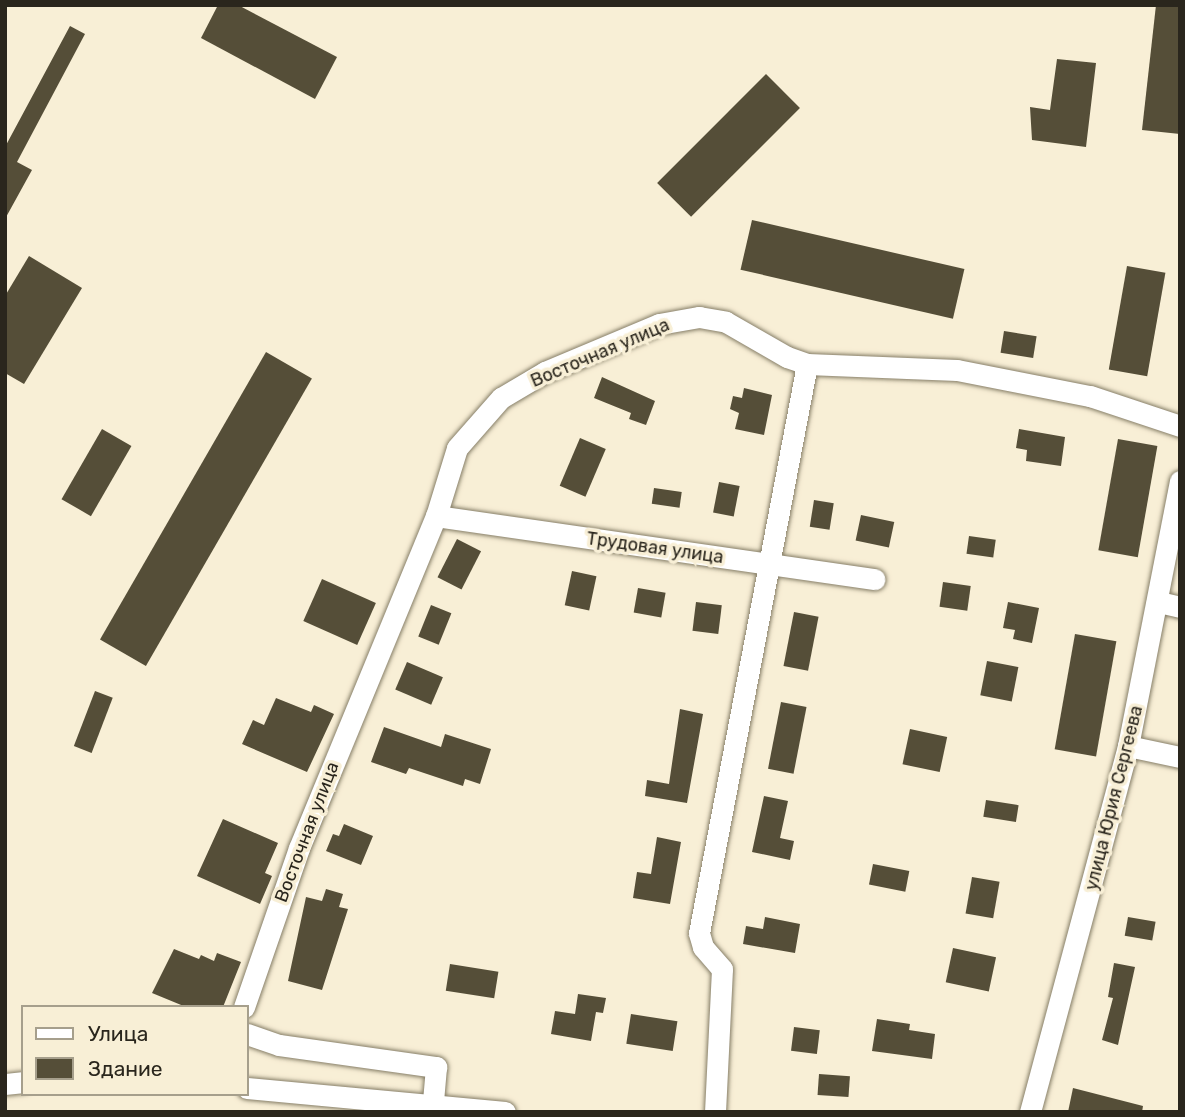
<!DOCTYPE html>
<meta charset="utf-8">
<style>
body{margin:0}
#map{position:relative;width:1185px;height:1117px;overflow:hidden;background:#f8efd6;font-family:Rubik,sans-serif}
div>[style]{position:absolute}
.building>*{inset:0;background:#554e38;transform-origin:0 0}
.roads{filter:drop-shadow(0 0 2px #867e67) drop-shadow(0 0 2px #867e67)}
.minor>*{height:21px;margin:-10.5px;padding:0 10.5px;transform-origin:10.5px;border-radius:10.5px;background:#fff}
span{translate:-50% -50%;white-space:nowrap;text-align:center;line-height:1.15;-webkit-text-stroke:7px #f8efd6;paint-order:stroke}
.street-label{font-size:18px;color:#2a261d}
.frame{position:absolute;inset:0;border:7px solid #2a261d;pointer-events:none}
.legend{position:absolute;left:21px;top:1005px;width:228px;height:91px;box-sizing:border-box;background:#f8efd6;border:2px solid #a69f8c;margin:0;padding:9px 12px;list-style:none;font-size:21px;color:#2a261d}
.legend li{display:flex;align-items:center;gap:14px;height:35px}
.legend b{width:35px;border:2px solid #a69f8c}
</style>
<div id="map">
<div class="building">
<div style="clip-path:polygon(218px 5px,238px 5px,337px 57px,315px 99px,201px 38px)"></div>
<div style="clip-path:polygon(1156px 5px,1180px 5px,1180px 134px,1142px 130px)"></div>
<div style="clip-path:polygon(70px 26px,85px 34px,17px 162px,32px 170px,5px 219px,5px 147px)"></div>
<div style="clip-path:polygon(1057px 59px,1096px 63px,1086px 147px,1032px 140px,1030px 107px,1050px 110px)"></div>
<div style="left:766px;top:74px;width:48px;height:154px;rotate:45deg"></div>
<div style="left:752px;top:220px;width:218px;height:51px;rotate:13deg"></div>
<div style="clip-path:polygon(29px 256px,82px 288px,24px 384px,5px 373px,5px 296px)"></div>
<div style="left:1127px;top:266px;width:39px;height:105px;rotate:10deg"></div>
<div style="left:1004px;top:331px;width:33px;height:22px;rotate:9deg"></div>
<div style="left:266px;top:352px;width:53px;height:332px;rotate:30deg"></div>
<div style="clip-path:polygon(602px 377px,655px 401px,646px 425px,629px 419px,631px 413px,594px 398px)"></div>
<div style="clip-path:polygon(744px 388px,772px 395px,764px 435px,735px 429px,739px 413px,730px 409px,733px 396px,742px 398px)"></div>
<div style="left:102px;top:429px;width:34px;height:81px;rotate:30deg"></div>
<div style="clip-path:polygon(1019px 429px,1065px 437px,1061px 466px,1026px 461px,1027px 450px,1016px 448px)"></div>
<div style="left:580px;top:438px;width:28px;height:52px;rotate:23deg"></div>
<div style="left:1118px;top:439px;width:40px;height:113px;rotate:10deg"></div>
<div style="left:719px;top:482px;width:21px;height:31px;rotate:11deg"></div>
<div style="left:654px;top:488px;width:28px;height:16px;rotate:8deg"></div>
<div style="left:814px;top:500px;width:20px;height:27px;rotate:9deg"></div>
<div style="left:861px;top:515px;width:34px;height:26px;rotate:12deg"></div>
<div style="left:969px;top:536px;width:27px;height:18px;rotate:8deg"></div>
<div style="left:457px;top:539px;width:27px;height:43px;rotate:27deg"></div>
<div style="left:572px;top:571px;width:25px;height:35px;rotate:12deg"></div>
<div style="left:322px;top:579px;width:59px;height:46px;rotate:24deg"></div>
<div style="left:943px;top:582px;width:28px;height:25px;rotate:8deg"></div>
<div style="left:638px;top:588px;width:28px;height:25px;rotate:10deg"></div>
<div style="left:696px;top:602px;width:26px;height:29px;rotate:7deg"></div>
<div style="clip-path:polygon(1008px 602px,1039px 608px,1032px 643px,1013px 639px,1015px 630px,1003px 628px)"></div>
<div style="left:431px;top:605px;width:22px;height:34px;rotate:22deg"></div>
<div style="left:794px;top:612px;width:25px;height:55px;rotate:11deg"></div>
<div style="left:1075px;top:634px;width:42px;height:117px;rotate:10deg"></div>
<div style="left:987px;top:661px;width:32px;height:35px;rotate:11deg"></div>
<div style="left:407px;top:662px;width:39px;height:30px;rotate:23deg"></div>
<div style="left:95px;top:691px;width:19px;height:59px;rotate:21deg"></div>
<div style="clip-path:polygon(276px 698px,311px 712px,314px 705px,334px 714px,307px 772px,242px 744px,253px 720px,264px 725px)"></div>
<div style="left:781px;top:702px;width:26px;height:68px;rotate:11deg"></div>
<div style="clip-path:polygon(680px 709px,703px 714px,687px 803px,645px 796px,647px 780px,669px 784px)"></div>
<div style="clip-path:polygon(384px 727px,441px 747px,445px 734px,491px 749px,480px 784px,465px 779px,463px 786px,409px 768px,406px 774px,371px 762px)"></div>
<div style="left:910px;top:729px;width:38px;height:36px;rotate:12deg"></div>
<div style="clip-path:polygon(764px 796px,788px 801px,780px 838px,794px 841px,790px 860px,752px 852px)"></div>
<div style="left:986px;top:800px;width:33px;height:17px;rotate:9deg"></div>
<div style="clip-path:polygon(223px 819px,278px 843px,265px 873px,272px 876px,260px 904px,197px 876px)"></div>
<div style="clip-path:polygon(344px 824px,373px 836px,361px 865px,326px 851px,333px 834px,339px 836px)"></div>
<div style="clip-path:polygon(657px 837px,681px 842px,670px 904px,633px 898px,637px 872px,651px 874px)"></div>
<div style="left:873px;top:864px;width:37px;height:21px;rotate:11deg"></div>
<div style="left:972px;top:877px;width:28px;height:37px;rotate:10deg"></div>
<div style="clip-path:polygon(326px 889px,343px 894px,339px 907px,348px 909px,322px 990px,288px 981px,306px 897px,322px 901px)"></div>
<div style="clip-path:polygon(765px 917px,800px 924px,795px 953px,743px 944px,746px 926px,763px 929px)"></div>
<div style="left:1128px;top:917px;width:28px;height:19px;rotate:10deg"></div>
<div style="left:953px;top:948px;width:44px;height:35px;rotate:12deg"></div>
<div style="clip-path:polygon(174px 949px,199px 959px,201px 955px,214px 961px,217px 953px,241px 962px,223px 1007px,186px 1007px,152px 993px)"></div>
<div style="clip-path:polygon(1114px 963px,1135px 967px,1118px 1045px,1102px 1040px,1113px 998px,1108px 997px)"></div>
<div style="left:450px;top:964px;width:49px;height:27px;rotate:9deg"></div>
<div style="clip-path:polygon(578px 994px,606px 998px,603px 1013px,596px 1012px,591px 1041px,551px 1034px,555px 1011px,575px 1014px)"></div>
<div style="left:631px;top:1014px;width:47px;height:30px;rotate:9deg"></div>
<div style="clip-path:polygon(877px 1019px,910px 1024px,909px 1030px,935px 1034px,932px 1059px,872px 1051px)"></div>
<div style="left:794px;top:1027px;width:26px;height:24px;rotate:7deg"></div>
<div style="left:819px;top:1074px;width:31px;height:21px;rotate:4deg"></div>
<div style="clip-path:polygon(1073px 1088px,1143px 1106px,1142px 1112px,1068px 1112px)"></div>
</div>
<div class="roads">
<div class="minor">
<div style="left:436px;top:516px;width:443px;rotate:8.2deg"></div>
<div style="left:1159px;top:602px;width:22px;rotate:13deg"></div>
<div style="left:1128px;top:746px;width:53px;rotate:11.9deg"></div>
<div style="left:244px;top:1007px;width:168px;rotate:-70.9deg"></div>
<div style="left:299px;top:848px;width:359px;rotate:-67.6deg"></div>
<div style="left:436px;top:516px;width:71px;rotate:-72.8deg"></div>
<div style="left:457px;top:448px;width:67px;rotate:-48.7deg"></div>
<div style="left:501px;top:398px;width:51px;rotate:-30.6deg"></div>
<div style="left:545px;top:372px;width:124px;rotate:-22.8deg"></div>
<div style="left:659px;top:324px;width:41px;rotate:-9.9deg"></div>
<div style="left:699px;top:317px;width:27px;rotate:10deg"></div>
<div style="left:726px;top:322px;width:70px;rotate:29.8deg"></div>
<div style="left:787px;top:357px;width:21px;rotate:19deg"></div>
<div style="left:807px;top:364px;width:150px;rotate:2.3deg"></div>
<div style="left:957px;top:370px;width:136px;rotate:11.1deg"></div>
<div style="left:1090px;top:396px;width:95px;rotate:18.4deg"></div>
<div style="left:247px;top:1034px;width:34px;rotate:19deg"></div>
<div style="left:279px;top:1045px;width:159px;rotate:8deg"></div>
<div style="left:436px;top:1067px;width:37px;rotate:95deg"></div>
<div style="left:5px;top:1084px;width:18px;rotate:-6deg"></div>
<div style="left:247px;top:1088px;width:259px;rotate:5.3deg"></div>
<div style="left:715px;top:1112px;width:143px;rotate:-87.2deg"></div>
<div style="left:722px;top:969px;width:29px;rotate:-131deg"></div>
<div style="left:703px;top:947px;width:15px;rotate:-106deg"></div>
<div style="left:699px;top:933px;width:579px;rotate:-79.25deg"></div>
<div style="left:1030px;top:1112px;width:379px;rotate:-75deg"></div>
<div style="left:1128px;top:746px;width:270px;rotate:-78.9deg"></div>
</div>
</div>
<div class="street-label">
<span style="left:600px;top:353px;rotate:-23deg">Восточная улица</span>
<span style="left:655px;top:548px;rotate:8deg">Трудовая улица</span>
<span style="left:1114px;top:798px;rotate:-76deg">улица Юрия Сергеева</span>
<span style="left:307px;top:832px;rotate:-69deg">Восточная улица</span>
</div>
<div class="frame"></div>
<ul class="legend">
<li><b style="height:9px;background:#fff"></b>Улица</li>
<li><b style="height:19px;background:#554e38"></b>Здание</li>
</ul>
</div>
